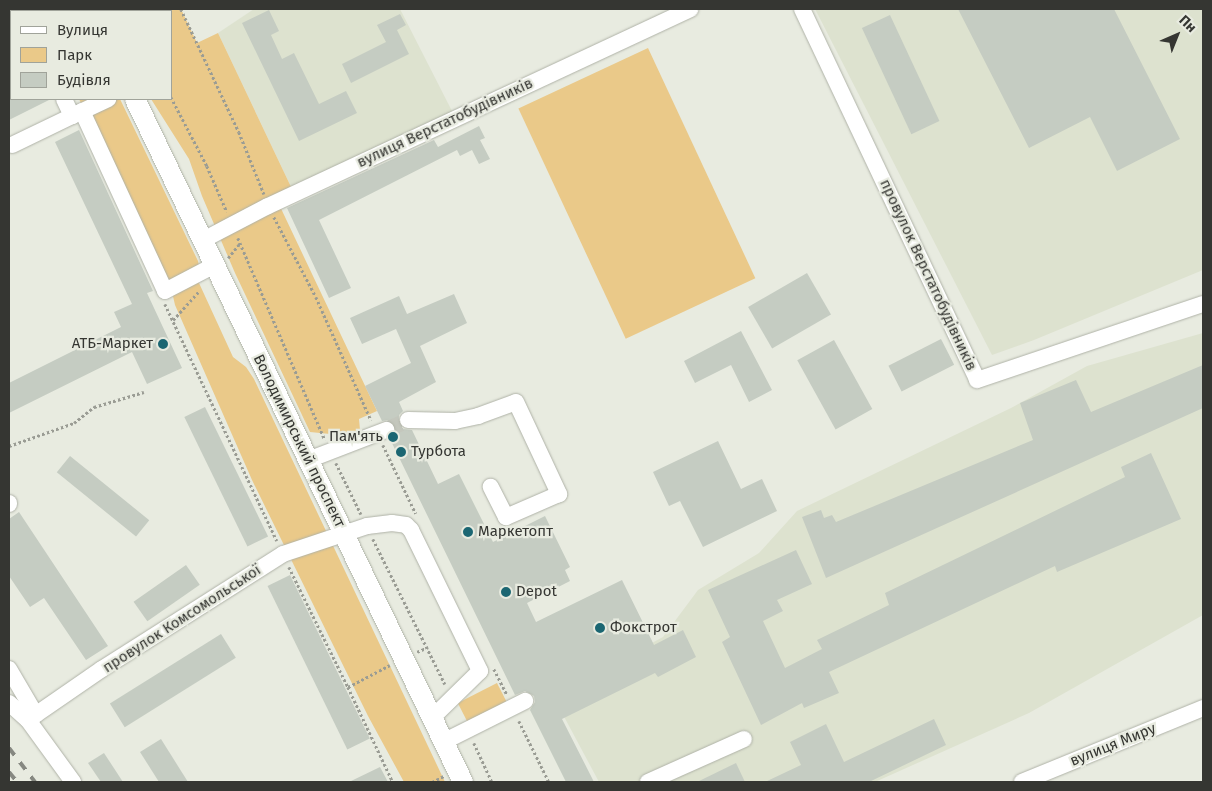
<!DOCTYPE html>
<meta charset="utf-8">
<style>
body{margin:0}
#map{position:relative;width:1212px;height:791px;overflow:hidden;background:#e8ebe0;font-family:"Fira Sans",sans-serif}
div>[style]{position:absolute}
.built>*{inset:0;background:#dde2cf}
.green>*{inset:0;background:#eac989;transform-origin:0 0}
.building>*{inset:0;background:#c5ccc2;transform-origin:0 0}
.minor-tunnel>*{height:16px;margin-top:-8px;transform-origin:0;background:repeating-linear-gradient(90deg,#c4c7bd 0 16px,transparent 0 24px)}
.path>*{height:2.5px;margin-top:-1.25px;transform-origin:0;background:repeating-linear-gradient(90deg,#9a9c94 0 2.5px,transparent 0 5px)}
.roads{filter:drop-shadow(0 0 1px #afb2a7) drop-shadow(0 0 1px #afb2a7)}
.minor>*{height:16px;margin:-8px;padding:0 8px;transform-origin:8px;border-radius:8px;background:#fff}
.major>*{height:20px;margin:-10px;padding:0 10px;transform-origin:10px;border-radius:10px;background:#fff}
.rail>*{height:4px;margin-top:-2px;transform-origin:0;background:repeating-linear-gradient(90deg,#868881 0 9px,transparent 0 18px)}
.dots>*{width:14px;height:14px;translate:-50% -50%;box-sizing:border-box;border:2px solid #e8ebe0;border-radius:50%}
span{translate:-50% -50%;white-space:nowrap;text-align:center;line-height:1.15;-webkit-text-stroke:4.5px #e8ebe0;paint-order:stroke}
.street-label{font-size:15px;color:#353632}
.poi-label{font-size:15px;color:#353632}
.right{translate:-100% -50%;text-align:right}
.left{translate:0 -50%;text-align:left}
.frame{position:absolute;inset:0;border:10px solid #353632;pointer-events:none}
.legend{position:absolute;left:10px;top:10px;width:162px;height:90px;box-sizing:border-box;background:#e8ebe0;border:1px solid #a0a39a;margin:0;padding:6px 9px;list-style:none;font-size:15px;color:#353632}
.legend li{display:flex;align-items:center;gap:10px;height:25px}
.legend b{width:25px;border:1px solid #a0a39a}
.north{position:absolute;left:1152px;top:10px;width:50px;height:50px;-webkit-text-stroke:4px #e8ebe0;paint-order:stroke;rotate:44deg;font-size:14px;font-weight:700;line-height:20px;text-align:center;color:#353632}
.north::after{content:'';display:block;margin:auto;width:18px;height:22px;background:#353632;clip-path:polygon(50% 0,100% 100%,50% 72%,0 100%)}
</style>
<div id="map">
<div class="built">
<div style="clip-path:polygon(254px 9px,400px 9px,453px 113px,292px 189px,218px 33px)"></div>
<div style="clip-path:polygon(815px 9px,1203px 9px,1203px 270px,1034px 340px,992px 355px)"></div>
<div style="clip-path:polygon(1203px 333px,1203px 615px,1029px 713px,875px 782px,599px 782px,553px 696px,663px 637px,698px 590px,759px 553px,797px 511px,1011px 408px,1087px 366px)"></div>
</div>
<div class="green">
<div style="left:29px;top:9px;width:49px;height:3px"></div>
<div style="clip-path:polygon(108px 9px,181px 9px,197px 43px,218px 33px,292px 189px,276px 198px,377px 411px,359px 419px,360px 430px,350px 436px,310px 432px,235px 273px,202px 196px,189px 159px,151px 99px,171px 99px,171px 11px,109px 11px)"></div>
<div style="left:648px;top:48px;width:254px;height:143px;rotate:65deg"></div>
<div style="clip-path:polygon(79px 99px,120px 99px,198px 261px,201px 274px,199px 283px,233px 357px,246px 367px,254px 379px,445px 782px,404px 782px,368px 716px,252px 480px,175px 305px,170px 283px)"></div>
<div style="left:497px;top:683px;width:25px;height:44px;rotate:63deg"></div>
</div>
<div class="building">
<div style="clip-path:polygon(958px 9px,1114px 9px,1180px 139px,1117px 171px,1090px 117px,1029px 148px)"></div>
<div style="clip-path:polygon(269px 10px,279px 31px,271px 35px,282px 59px,294px 53px,319px 104px,346px 91px,357px 113px,299px 141px,242px 23px)"></div>
<div style="clip-path:polygon(400px 14px,406px 25px,397px 30px,409px 54px,351px 83px,342px 64px,386px 42px,377px 25px)"></div>
<div style="left:890px;top:15px;width:117px;height:31px;rotate:65deg"></div>
<div style="clip-path:polygon(9px 99px,51px 99px,9px 120px)"></div>
<div style="clip-path:polygon(479px 126px,485px 138px,480px 140px,490px 159px,479px 164px,472px 150px,460px 156px,457px 150px,319px 220px,351px 288px,329px 298px,287px 208px,434px 140px,438px 147px)"></div>
<div style="clip-path:polygon(79px 130px,153px 291px,147px 293px,182px 368px,147px 384px,132px 352px,9px 413px,9px 383px,121px 327px,114px 312px,132px 304px,55px 142px)"></div>
<div style="left:807px;top:273px;width:48px;height:68px;rotate:60deg"></div>
<div style="clip-path:polygon(454px 294px,467px 323px,420px 346px,436px 382px,399px 402px,403px 411px,399px 415px,399px 424px,403px 429px,412px 430px,438px 484px,459px 474px,493px 542px,545px 516px,570px 567px,565px 570px,570px 581px,527px 603px,536px 622px,622px 580px,654px 645px,683px 630px,696px 657px,658px 677px,655px 673px,562px 719px,594px 782px,566px 782px,530px 710px,535px 702px,534px 696px,525px 691px,515px 695px,390px 439px,396px 432px,395px 426px,388px 420px,382px 421px,365px 386px,411px 363px,396px 329px,362px 344px,350px 318px,399px 296px,407px 314px)"></div>
<div style="clip-path:polygon(741px 331px,772px 390px,749px 402px,731px 365px,695px 383px,684px 361px)"></div>
<div style="left:941px;top:339px;width:29px;height:59px;rotate:63deg"></div>
<div style="left:834px;top:340px;width:79px;height:42px;rotate:61deg"></div>
<div style="clip-path:polygon(1203px 365px,1203px 408px,826px 578px,802px 517px,821px 510px,824px 518px,832px 515px,836px 522px,1033px 440px,1020px 403px,1076px 380px,1091px 412px)"></div>
<div style="left:205px;top:407px;width:144px;height:23px;rotate:64deg"></div>
<div style="clip-path:polygon(718px 441px,741px 489px,762px 479px,777px 511px,703px 547px,680px 501px,669px 506px,653px 472px)"></div>
<div style="clip-path:polygon(1151px 453px,1181px 519px,1057px 572px,1055px 566px,829px 672px,839px 693px,804px 708px,802px 703px,761px 725px,722px 642px,730px 637px,708px 590px,796px 550px,812px 584px,777px 600px,783px 611px,763px 621px,785px 668px,822px 649px,817px 640px,889px 605px,885px 593px,1125px 477px,1121px 467px)"></div>
<div style="left:70px;top:456px;width:102px;height:21px;rotate:39deg"></div>
<div style="clip-path:polygon(19px 512px,108px 646px,86px 660px,44px 598px,30px 607px,9px 576px,9px 519px)"></div>
<div style="left:186px;top:565px;width:24px;height:64px;rotate:55deg"></div>
<div style="left:290px;top:575px;width:182px;height:25px;rotate:64deg"></div>
<div style="left:221px;top:634px;width:28px;height:131px;rotate:58deg"></div>
<div style="clip-path:polygon(934px 719px,946px 745px,869px 782px,765px 782px,801px 765px,790px 742px,826px 724px,844px 762px)"></div>
<div style="clip-path:polygon(161px 739px,188px 782px,159px 782px,140px 752px)"></div>
<div style="clip-path:polygon(104px 753px,123px 782px,101px 782px,88px 763px)"></div>
<div style="clip-path:polygon(736px 763px,745px 782px,697px 782px)"></div>
<div style="clip-path:polygon(380px 767px,388px 782px,349px 782px)"></div>
</div>
<div class="minor-tunnel">
<div style="left:386px;top:430px;width:24px;rotate:-24deg"></div>
</div>
<div class="path">
<div style="left:27px;top:9px;width:2px;rotate:63deg"></div>
<div style="left:129px;top:9px;width:2px;rotate:63deg"></div>
<div style="left:181px;top:9px;width:136px;rotate:64.8deg"></div>
<div style="left:239px;top:132px;width:67px;rotate:68deg"></div>
<div style="left:171px;top:97px;width:78px;rotate:62.4deg"></div>
<div style="left:207px;top:166px;width:50px;rotate:66.5deg"></div>
<div style="left:274px;top:217px;width:90px;rotate:62.3deg"></div>
<div style="left:316px;top:297px;width:135px;rotate:65.9deg"></div>
<div style="left:238px;top:238px;width:220px;rotate:66.7deg"></div>
<div style="left:228px;top:258px;width:19px;rotate:-51deg"></div>
<div style="left:165px;top:304px;width:262px;rotate:64.7deg"></div>
<div style="left:173px;top:320px;width:40px;rotate:-48deg"></div>
<div style="left:383px;top:445px;width:76px;rotate:64.4deg"></div>
<div style="left:9px;top:446px;width:69px;rotate:-19.5deg"></div>
<div style="left:74px;top:423px;width:26px;rotate:-39deg"></div>
<div style="left:94px;top:407px;width:52px;rotate:-16.7deg"></div>
<div style="left:336px;top:463px;width:57px;rotate:63.9deg"></div>
<div style="left:373px;top:539px;width:162px;rotate:63.6deg"></div>
<div style="left:289px;top:567px;width:134px;rotate:63.8deg"></div>
<div style="left:348px;top:687px;width:47px;rotate:-27.6deg"></div>
<div style="left:417px;top:652px;width:12px;rotate:-24deg"></div>
<div style="left:494px;top:669px;width:29px;rotate:63deg"></div>
<div style="left:348px;top:687px;width:105px;rotate:64.7deg"></div>
<div style="left:519px;top:721px;width:68px;rotate:63.8deg"></div>
<div style="left:474px;top:743px;width:43px;rotate:65.2deg"></div>
<div style="left:432px;top:782px;width:13px;rotate:-27deg"></div>
</div>
<div class="roads">
<div class="minor">
<div style="left:802px;top:9px;width:410px;rotate:64.7deg"></div>
<div style="left:977px;top:380px;width:238px;rotate:-18.6deg"></div>
<div style="left:9px;top:67px;width:2px;rotate:-27deg"></div>
<div style="left:64px;top:99px;width:19px;rotate:65deg"></div>
<div style="left:72px;top:116px;width:40px;rotate:-25deg"></div>
<div style="left:82px;top:111px;width:198px;rotate:65.2deg"></div>
<div style="left:165px;top:291px;width:56px;rotate:-27.5deg"></div>
<div style="left:12px;top:145px;width:67px;rotate:-25.8deg"></div>
<div style="left:203px;top:240px;width:73px;rotate:-27.6deg"></div>
<div style="left:268px;top:206px;width:466px;rotate:-25deg"></div>
<div style="left:408px;top:420px;width:47px;rotate:1.2deg"></div>
<div style="left:455px;top:421px;width:24px;rotate:-12deg"></div>
<div style="left:478px;top:416px;width:40px;rotate:-20.2deg"></div>
<div style="left:516px;top:402px;width:102px;rotate:64.9deg"></div>
<div style="left:559px;top:494px;width:58px;rotate:156.5deg"></div>
<div style="left:506px;top:517px;width:34px;rotate:-117deg"></div>
<div style="left:308px;top:460px;width:84px;rotate:-21deg"></div>
<div style="left:9px;top:504px;width:1px;rotate:-90deg"></div>
<div style="left:9px;top:669px;width:53px;rotate:59.6deg"></div>
<div style="left:9px;top:703px;width:25px;rotate:42deg"></div>
<div style="left:28px;top:720px;width:77px;rotate:54deg"></div>
<div style="left:28px;top:720px;width:90px;rotate:-34.6deg"></div>
<div style="left:102px;top:669px;width:214px;rotate:-32.4deg"></div>
<div style="left:283px;top:554px;width:89px;rotate:-18.4deg"></div>
<div style="left:367px;top:526px;width:25px;rotate:-7deg"></div>
<div style="left:392px;top:523px;width:14px;rotate:8deg"></div>
<div style="left:406px;top:525px;width:7px;rotate:45deg"></div>
<div style="left:411px;top:530px;width:157px;rotate:63.9deg"></div>
<div style="left:480px;top:671px;width:67px;rotate:135.6deg"></div>
<div style="left:443px;top:742px;width:92px;rotate:-26.6deg"></div>
<div style="left:648px;top:782px;width:105px;rotate:-24.1deg"></div>
<div style="left:1022px;top:782px;width:196px;rotate:-22.2deg"></div>
</div>
<div class="major">
<div style="left:91px;top:9px;width:2px;rotate:63deg"></div>
<div style="left:135px;top:99px;width:758px;rotate:64.35deg"></div>
</div>
</div>
<div class="rail">
<div style="left:9px;top:748px;width:43px;rotate:52.6deg"></div>
<div style="left:9px;top:772px;width:13px;rotate:51deg"></div>
</div>
<div class="dots">
<div style="left:163px;top:344px;background:#1b6672"></div>
<div style="left:393px;top:437px;background:#1b6672"></div>
<div style="left:401px;top:452px;background:#1b6672"></div>
<div style="left:468px;top:532px;background:#1b6672"></div>
<div style="left:506px;top:592px;background:#1b6672"></div>
<div style="left:600px;top:628px;background:#1b6672"></div>
</div>
<div class="street-label">
<span style="left:445px;top:123px;rotate:-25deg">вулиця Верстатобудівників</span>
<span style="left:928px;top:275px;rotate:65deg">провулок Верстатобудівників</span>
<span style="left:299px;top:441px;rotate:64deg">Володимирський проспект</span>
<span style="left:182px;top:619px;rotate:-33deg">провулок Комсомольської</span>
<span style="left:1113px;top:745px;rotate:-22deg">вулиця Миру</span>
</div>
<div class="poi-label">
<span class="right" style="left:153px;top:344px">АТБ-Маркет</span>
<span class="right" style="left:383px;top:437px">Пам'ять</span>
<span class="left" style="left:411px;top:452px">Турбота</span>
<span class="left" style="left:478px;top:532px">Маркетопт</span>
<span class="left" style="left:516px;top:592px">Depot</span>
<span class="left" style="left:610px;top:628px">Фокстрот</span>
</div>
<div class="frame"></div>
<ul class="legend">
<li><b style="height:6px;background:#fff"></b>Вулиця</li>
<li><b style="height:14px;background:#eac989"></b>Парк</li>
<li><b style="height:14px;background:#c5ccc2"></b>Будівля</li>
</ul>
<div class="north">Пн</div>
</div>
